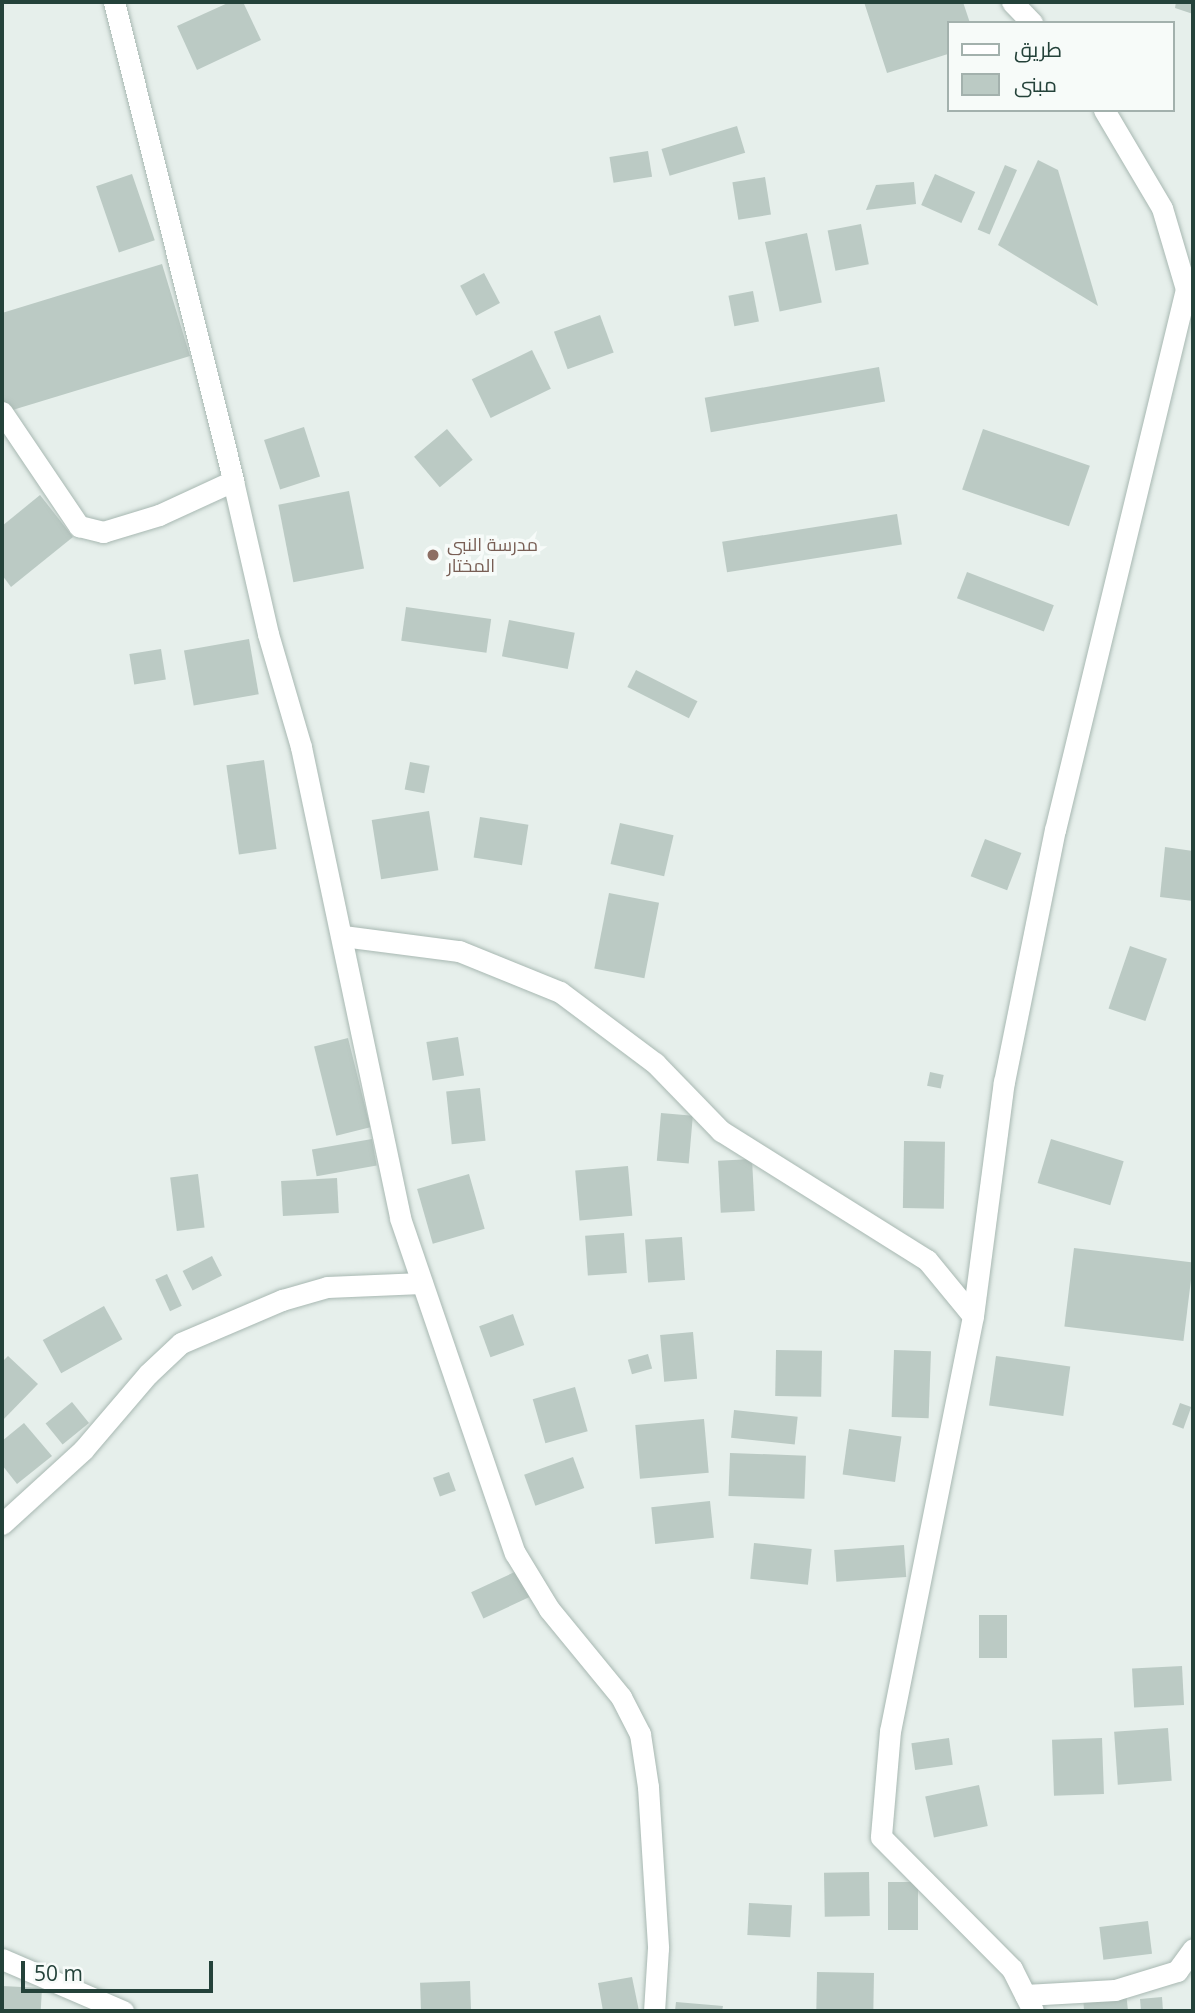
<!DOCTYPE html>
<meta charset="utf-8">
<style>
body{margin:0}
#map{position:relative;width:1195px;height:2013px;overflow:hidden;background:#e6efeb;font-family:"Open Sans",Cairo,sans-serif}
div>[style]{position:absolute}
.building>*{inset:0;background:#bbcac4;transform-origin:0 0}
.roads{filter:drop-shadow(0 0 2px #a8b8b2) drop-shadow(0 0 2px #a8b8b2)}
.minor>*{height:21px;margin:-10.5px;padding:0 10.5px;transform-origin:10.5px;border-radius:10.5px;background:#fff}
.dots>*{width:19px;height:19px;translate:-50% -50%;box-sizing:border-box;border:4px solid #f7fbf9;border-radius:50%}
span{translate:-50% -50%;white-space:nowrap;text-align:center;line-height:1.15;-webkit-text-stroke:7px #f7fbf9;paint-order:stroke}
.education-label{font-size:18px;color:#785e54}
.left{translate:0 -50%;text-align:left}
.frame{position:absolute;inset:0;border:4px solid #24423a;pointer-events:none}
.legend{position:absolute;left:947px;top:21px;width:228px;height:91px;box-sizing:border-box;background:#f7fbf9;border:2px solid #a3b1ad;margin:0;padding:9px 12px;list-style:none;font-size:21px;color:#24423a}
.legend li{display:flex;align-items:center;gap:14px;height:35px}
.legend b{width:35px;border:2px solid #a3b1ad}
.scale{position:absolute;left:21px;top:1961px;width:192px;height:32px;box-sizing:border-box;border:4px solid #24423a;border-top:0;padding-left:9px;font-size:21px;line-height:24px;white-space:nowrap;color:#24423a;-webkit-text-stroke:5px #f7fbf9;paint-order:stroke}
</style>
<div id="map">
<div class="building">
<div style="clip-path:polygon(230px 2px,243px 2px,261px 40px,197px 70px,177px 26px)"></div>
<div style="clip-path:polygon(864px 2px,963px 2px,970px 23px,948px 23px,948px 54px,887px 73px)"></div>
<div style="clip-path:polygon(1176px 2px,1193px 2px,1193px 14px,1175px 8px)"></div>
<div style="left:737px;top:126px;width:28px;height:79px;rotate:73deg"></div>
<div style="left:648px;top:151px;width:26px;height:39px;rotate:81deg"></div>
<div style="clip-path:polygon(1038px 160px,1058px 170px,1098px 306px,998px 245px)"></div>
<div style="left:1005px;top:165px;width:13px;height:70px;rotate:23deg"></div>
<div style="left:132px;top:174px;width:70px;height:38px;rotate:71deg"></div>
<div style="left:935px;top:174px;width:44px;height:34px;rotate:24deg"></div>
<div style="left:765px;top:177px;width:38px;height:33px;rotate:81deg"></div>
<div style="clip-path:polygon(914px 182px,916px 204px,866px 210px,876px 185px)"></div>
<div style="left:861px;top:224px;width:41px;height:34px;rotate:79deg"></div>
<div style="left:807px;top:233px;width:71px;height:43px;rotate:78deg"></div>
<div style="clip-path:polygon(162px 264px,190px 356px,6px 412px,2px 398px,2px 313px)"></div>
<div style="left:484px;top:273px;width:34px;height:27px;rotate:62deg"></div>
<div style="left:753px;top:291px;width:31px;height:25px;rotate:79deg"></div>
<div style="left:600px;top:315px;width:40px;height:49px;rotate:70deg"></div>
<div style="left:532px;top:350px;width:43px;height:67px;rotate:64deg"></div>
<div style="left:879px;top:367px;width:35px;height:177px;rotate:80deg"></div>
<div style="left:304px;top:427px;width:52px;height:42px;rotate:72deg"></div>
<div style="left:447px;top:429px;width:40px;height:43px;rotate:50deg"></div>
<div style="left:983px;top:429px;width:113px;height:64px;rotate:19deg"></div>
<div style="left:349px;top:491px;width:79px;height:72px;rotate:79deg"></div>
<div style="clip-path:polygon(40px 495px,73px 537px,11px 587px,2px 575px,2px 526px)"></div>
<div style="left:897px;top:514px;width:31px;height:177px;rotate:81deg"></div>
<div style="left:967px;top:572px;width:93px;height:28px;rotate:21deg"></div>
<div style="left:406px;top:607px;width:86px;height:34px;rotate:8deg"></div>
<div style="left:509px;top:620px;width:67px;height:37px;rotate:11deg"></div>
<div style="left:249px;top:639px;width:56px;height:66px;rotate:80deg"></div>
<div style="left:161px;top:649px;width:31px;height:32px;rotate:81deg"></div>
<div style="left:636px;top:670px;width:69px;height:19px;rotate:27deg"></div>
<div style="left:264px;top:760px;width:90px;height:38px;rotate:82deg"></div>
<div style="left:410px;top:762px;width:20px;height:28px;rotate:11deg"></div>
<div style="left:429px;top:811px;width:60px;height:58px;rotate:81deg"></div>
<div style="left:480px;top:817px;width:49px;height:41px;rotate:9deg"></div>
<div style="left:620px;top:823px;width:55px;height:42px;rotate:13deg"></div>
<div style="left:985px;top:839px;width:39px;height:40px;rotate:21deg"></div>
<div style="clip-path:polygon(1165px 847px,1193px 851px,1193px 901px,1160px 897px)"></div>
<div style="left:609px;top:893px;width:51px;height:77px;rotate:11deg"></div>
<div style="left:1130px;top:946px;width:39px;height:66px;rotate:19deg"></div>
<div style="left:458px;top:1037px;width:39px;height:32px;rotate:81deg"></div>
<div style="left:348px;top:1038px;width:92px;height:35px;rotate:76deg"></div>
<div style="left:930px;top:1072px;width:14px;height:14px;rotate:12deg"></div>
<div style="left:480px;top:1088px;width:53px;height:34px;rotate:84deg"></div>
<div style="left:661px;top:1113px;width:32px;height:48px;rotate:5deg"></div>
<div style="left:372px;top:1139px;width:27px;height:61px;rotate:80deg"></div>
<div style="left:1051px;top:1139px;width:76px;height:46px;rotate:17deg"></div>
<div style="left:904px;top:1141px;width:41px;height:67px;rotate:1deg"></div>
<div style="left:752px;top:1159px;width:52px;height:34px;rotate:87deg"></div>
<div style="left:628px;top:1166px;width:50px;height:53px;rotate:85deg"></div>
<div style="left:198px;top:1174px;width:54px;height:28px;rotate:83deg"></div>
<div style="left:469px;top:1174px;width:57px;height:54px;rotate:74deg"></div>
<div style="left:337px;top:1178px;width:35px;height:56px;rotate:87deg"></div>
<div style="left:624px;top:1233px;width:40px;height:39px;rotate:86deg"></div>
<div style="left:682px;top:1237px;width:43px;height:37px;rotate:86deg"></div>
<div style="left:1074px;top:1248px;width:120px;height:79px;rotate:7deg"></div>
<div style="left:212px;top:1256px;width:22px;height:33px;rotate:63deg"></div>
<div style="left:167px;top:1274px;width:35px;height:13px;rotate:65deg"></div>
<div style="left:104px;top:1306px;width:38px;height:70px;rotate:61deg"></div>
<div style="left:513px;top:1314px;width:33px;height:36px;rotate:70deg"></div>
<div style="left:693px;top:1332px;width:47px;height:33px;rotate:85deg"></div>
<div style="left:776px;top:1350px;width:46px;height:46px;rotate:1deg"></div>
<div style="left:894px;top:1350px;width:37px;height:67px;rotate:2deg"></div>
<div style="left:648px;top:1354px;width:15px;height:21px;rotate:74deg"></div>
<div style="clip-path:polygon(8px 1356px,38px 1384px,2px 1421px,2px 1362px)"></div>
<div style="left:996px;top:1356px;width:75px;height:50px;rotate:8deg"></div>
<div style="left:575px;top:1387px;width:46px;height:44px;rotate:74deg"></div>
<div style="left:72px;top:1402px;width:27px;height:34px;rotate:51deg"></div>
<div style="left:1180px;top:1403px;width:12px;height:23px;rotate:20deg"></div>
<div style="left:734px;top:1410px;width:64px;height:28px;rotate:6deg"></div>
<div style="left:704px;top:1419px;width:54px;height:69px;rotate:85deg"></div>
<div style="clip-path:polygon(24px 1423px,52px 1456px,17px 1484px,2px 1465px,2px 1441px)"></div>
<div style="left:849px;top:1429px;width:53px;height:46px;rotate:8deg"></div>
<div style="left:730px;top:1453px;width:76px;height:43px;rotate:2deg"></div>
<div style="left:573px;top:1457px;width:33px;height:52px;rotate:70deg"></div>
<div style="left:449px;top:1472px;width:20px;height:17px;rotate:70deg"></div>
<div style="left:710px;top:1501px;width:37px;height:59px;rotate:84deg"></div>
<div style="left:754px;top:1543px;width:58px;height:36px;rotate:6deg"></div>
<div style="left:904px;top:1545px;width:32px;height:70px;rotate:86deg"></div>
<div style="left:521px;top:1569px;width:29px;height:55px;rotate:65deg"></div>
<div style="left:979px;top:1615px;width:28px;height:43px"></div>
<div style="left:1182px;top:1666px;width:39px;height:50px;rotate:87deg"></div>
<div style="left:1168px;top:1728px;width:53px;height:54px;rotate:86deg"></div>
<div style="left:949px;top:1738px;width:27px;height:38px;rotate:82deg"></div>
<div style="left:1102px;top:1738px;width:56px;height:50px;rotate:88deg"></div>
<div style="left:979px;top:1785px;width:42px;height:55px;rotate:78deg"></div>
<div style="left:869px;top:1872px;width:44px;height:45px;rotate:89deg"></div>
<div style="left:888px;top:1882px;width:30px;height:48px"></div>
<div style="left:749px;top:1903px;width:43px;height:32px;rotate:3deg"></div>
<div style="left:1148px;top:1921px;width:33px;height:49px;rotate:83deg"></div>
<div style="left:817px;top:1972px;width:57px;height:39px;rotate:1deg"></div>
<div style="clip-path:polygon(632px 1977px,639px 2011px,603px 2011px,598px 1983px)"></div>
<div style="left:470px;top:1981px;width:30px;height:50px;rotate:88deg"></div>
<div style="left:2px;top:1986px;width:40px;height:25px;rotate:3deg"></div>
<div style="clip-path:polygon(1126px 1992px,1128px 2011px,1084px 2011px,1083px 1995px)"></div>
<div style="clip-path:polygon(1162px 1997px,1163px 2011px,1141px 2011px,1140px 1999px)"></div>
<div style="clip-path:polygon(676px 2002px,723px 2006px,722px 2011px,675px 2011px)"></div>
</div>
<div class="roads">
<div class="minor">
<div style="left:114px;top:2px;width:494px;rotate:76deg"></div>
<div style="left:233px;top:481px;width:157px;rotate:77.1deg"></div>
<div style="left:268px;top:634px;width:118px;rotate:73.7deg"></div>
<div style="left:301px;top:747px;width:481px;rotate:78.1deg"></div>
<div style="left:400px;top:1218px;width:354px;rotate:71.1deg"></div>
<div style="left:515px;top:1553px;width:66px;rotate:58.7deg"></div>
<div style="left:549px;top:1609px;width:114px;rotate:50.7deg"></div>
<div style="left:621px;top:1697px;width:42px;rotate:62.8deg"></div>
<div style="left:640px;top:1734px;width:54px;rotate:81.4deg"></div>
<div style="left:648px;top:1787px;width:161px;rotate:86.4deg"></div>
<div style="left:658px;top:1948px;width:63px;rotate:93.6deg"></div>
<div style="left:1012px;top:2px;width:29px;rotate:46deg"></div>
<div style="left:2px;top:412px;width:138px;rotate:56deg"></div>
<div style="left:79px;top:526px;width:25px;rotate:14deg"></div>
<div style="left:103px;top:532px;width:59px;rotate:-16.9deg"></div>
<div style="left:159px;top:515px;width:81px;rotate:-24.7deg"></div>
<div style="left:343px;top:936px;width:117px;rotate:7.4deg"></div>
<div style="left:459px;top:951px;width:109px;rotate:22.1deg"></div>
<div style="left:560px;top:992px;width:119px;rotate:36.8deg"></div>
<div style="left:655px;top:1063px;width:95px;rotate:45.9deg"></div>
<div style="left:721px;top:1131px;width:243px;rotate:32.1deg"></div>
<div style="left:927px;top:1260px;width:72px;rotate:50.6deg"></div>
<div style="left:973px;top:1316px;width:423px;rotate:101.3deg"></div>
<div style="left:890px;top:1731px;width:106px;rotate:94.9deg"></div>
<div style="left:881px;top:1837px;width:186px;rotate:45.2deg"></div>
<div style="left:1012px;top:1969px;width:47px;rotate:63.4deg"></div>
<div style="left:973px;top:1316px;width:236px;rotate:-82.5deg"></div>
<div style="left:1004px;top:1082px;width:257px;rotate:-78.6deg"></div>
<div style="left:1055px;top:830px;width:557px;rotate:-76.39deg"></div>
<div style="left:1186px;top:289px;width:84px;rotate:-106.5deg"></div>
<div style="left:1162px;top:208px;width:114px;rotate:-120.6deg"></div>
<div style="left:2px;top:1524px;width:110px;rotate:-42.4deg"></div>
<div style="left:83px;top:1450px;width:100px;rotate:-49.5deg"></div>
<div style="left:148px;top:1374px;width:45px;rotate:-43.2deg"></div>
<div style="left:181px;top:1343px;width:110px;rotate:-23.1deg"></div>
<div style="left:282px;top:1300px;width:47px;rotate:-16.1deg"></div>
<div style="left:327px;top:1287px;width:95px;rotate:-2.4deg"></div>
<div style="left:2px;top:1959px;width:132px;rotate:23.3deg"></div>
<div style="left:1025px;top:1995px;width:90px;rotate:-3.2deg"></div>
<div style="left:1115px;top:1990px;width:65px;rotate:-17deg"></div>
<div style="left:1177px;top:1971px;width:27px;rotate:-54deg"></div>
</div>
</div>
<div class="dots">
<div style="left:433px;top:555px;background:#8d6e63"></div>
</div>
<div class="education-label">
<span class="left" style="left:447px;top:555px">مدرسة النبي<br>المختار</span>
</div>
<div class="frame"></div>
<ul class="legend">
<li><b style="height:9px;background:#fff"></b>طريق</li>
<li><b style="height:19px;background:#bbcac4"></b>مبنى</li>
</ul>
<div class="scale">50 m</div>
</div>
